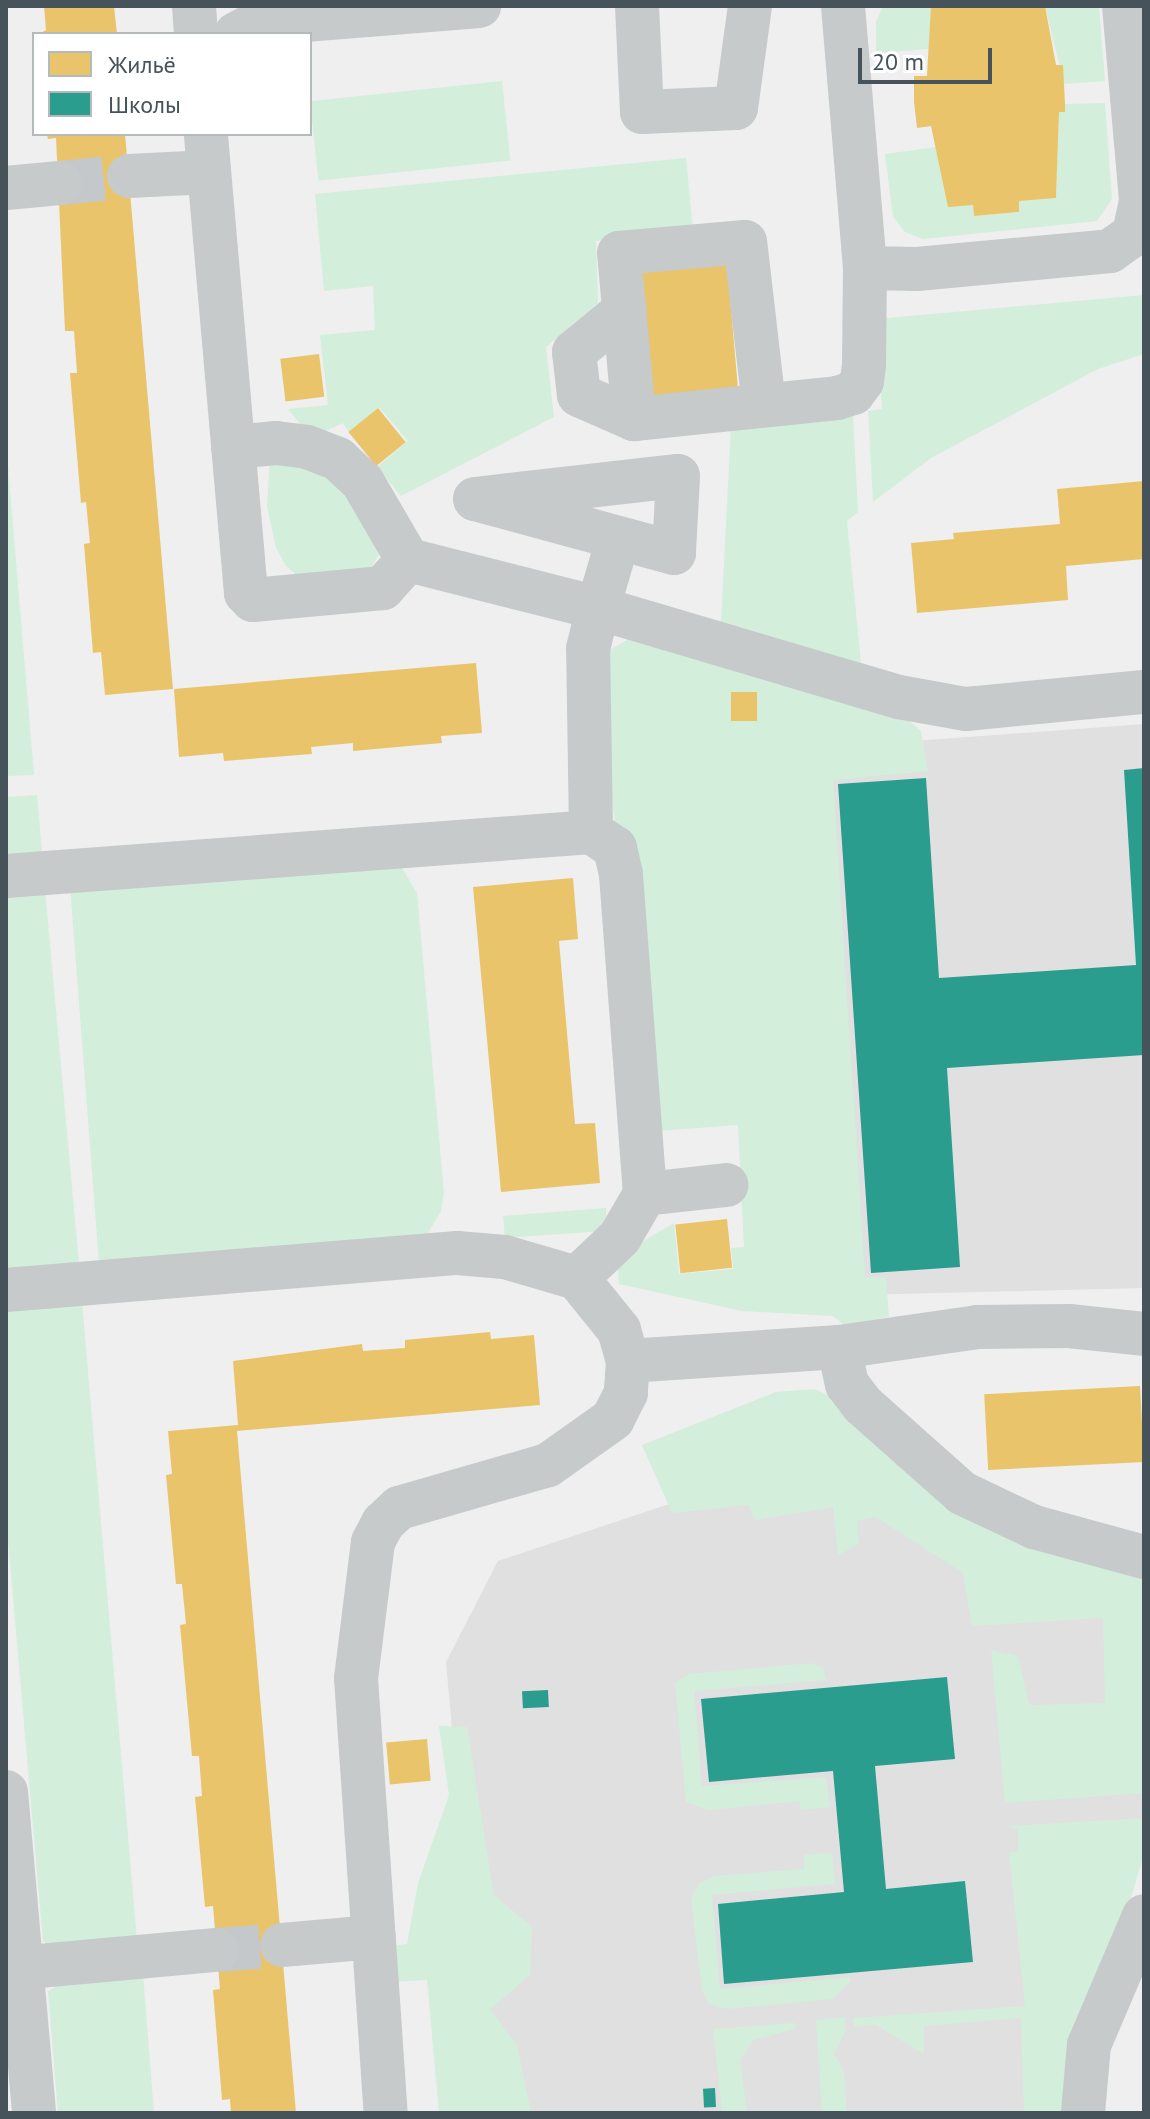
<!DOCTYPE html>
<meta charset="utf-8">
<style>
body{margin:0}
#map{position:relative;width:1150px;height:2119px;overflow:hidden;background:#efefef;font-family:"PT Sans",sans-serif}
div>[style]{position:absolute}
.education>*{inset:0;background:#e1e0e1}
.green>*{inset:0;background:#d3eedb;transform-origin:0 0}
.homes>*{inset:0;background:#e9c46a;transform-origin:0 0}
.schools>*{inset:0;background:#2a9d8f;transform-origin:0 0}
.minor-tunnel>*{height:44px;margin-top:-22px;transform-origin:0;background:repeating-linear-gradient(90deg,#c5c8ca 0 44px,transparent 0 66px)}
.minor>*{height:44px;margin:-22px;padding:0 22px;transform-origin:22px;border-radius:22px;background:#c6cacb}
span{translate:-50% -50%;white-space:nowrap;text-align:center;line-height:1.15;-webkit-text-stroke:8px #fff;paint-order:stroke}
.frame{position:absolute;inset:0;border:8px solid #46535b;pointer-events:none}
.legend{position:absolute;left:32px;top:32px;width:280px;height:104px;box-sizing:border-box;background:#fff;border:2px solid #b5babd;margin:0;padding:10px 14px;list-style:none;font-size:24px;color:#46535b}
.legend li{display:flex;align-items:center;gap:16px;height:40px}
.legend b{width:40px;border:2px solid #b5babd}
.scale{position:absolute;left:858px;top:48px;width:134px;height:36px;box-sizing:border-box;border:4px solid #46535b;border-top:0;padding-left:10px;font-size:24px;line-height:28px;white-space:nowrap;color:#46535b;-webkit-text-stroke:6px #fff;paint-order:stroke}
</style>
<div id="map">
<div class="education">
<div style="clip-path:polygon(1144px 724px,1144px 1288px,859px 1295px,792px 750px)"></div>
<div style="clip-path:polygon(841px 1486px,1135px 1613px,1144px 1853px,1046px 2113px,487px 2113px,446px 1662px,498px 1561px,666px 1505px)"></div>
</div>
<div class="green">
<div style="clip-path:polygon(883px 6px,931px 6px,929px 49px,876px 53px,876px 22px)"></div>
<div style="clip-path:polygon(1045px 6px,1099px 6px,1105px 81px,1064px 84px)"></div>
<div style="left:502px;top:81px;width:80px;height:193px;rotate:84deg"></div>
<div style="clip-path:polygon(1105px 103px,1112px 199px,1097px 221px,923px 239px,905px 232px,893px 217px,885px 154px,936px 147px,973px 205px,974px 216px,1019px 212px,1019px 201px,1056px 198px,1059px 112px,1065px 112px,1065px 104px)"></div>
<div style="clip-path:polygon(686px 158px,693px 230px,596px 241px,598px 303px,546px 347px,554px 417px,401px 496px,377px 467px,408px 441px,379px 407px,349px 432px,343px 423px,319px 434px,302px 427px,288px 409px,328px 405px,320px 335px,375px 330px,373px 286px,324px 291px,315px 194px)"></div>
<div style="clip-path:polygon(1144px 295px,1144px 354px,1098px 369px,931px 458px,873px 502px,868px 411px,882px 409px,876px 319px)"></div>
<div style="clip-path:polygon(853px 414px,858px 512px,847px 521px,861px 663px,721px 622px,731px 425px)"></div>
<div style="clip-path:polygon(6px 442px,34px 775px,6px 776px)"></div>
<div style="clip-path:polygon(270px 458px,321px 468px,350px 492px,380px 552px,368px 573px,301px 579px,286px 566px,276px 548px,267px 506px)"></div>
<div style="clip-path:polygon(629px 639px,907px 719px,921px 731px,928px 771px,833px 780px,865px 1277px,886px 1278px,889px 1317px,844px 1325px,833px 1316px,742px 1311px,619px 1284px,618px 1269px,631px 1248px,674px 1223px,679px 1274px,733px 1269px,731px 1248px,744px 1247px,738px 1125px,657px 1131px,610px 785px,606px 652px)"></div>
<div style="clip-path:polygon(37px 795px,42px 852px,6px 855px,6px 797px)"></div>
<div style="clip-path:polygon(402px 868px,417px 893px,444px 1193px,441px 1211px,428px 1233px,419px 1238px,99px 1263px,70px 886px)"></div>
<div style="clip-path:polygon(45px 889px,79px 1264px,6px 1269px,6px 891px)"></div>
<div style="clip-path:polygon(606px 1208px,607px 1228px,603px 1231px,505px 1238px,503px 1216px)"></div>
<div style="clip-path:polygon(82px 1302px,137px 1940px,51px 1946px,43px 1941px,6px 1517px,6px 1311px)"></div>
<div style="clip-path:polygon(815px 1389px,834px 1398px,874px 1435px,1144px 1565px,1144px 1793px,1005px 1803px,991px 1650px,1018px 1656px,1029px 1705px,1105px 1703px,1103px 1618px,972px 1626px,963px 1573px,876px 1517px,857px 1521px,859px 1544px,838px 1555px,833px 1507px,755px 1520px,749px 1505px,672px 1513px,642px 1445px,776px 1392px)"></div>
<div style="clip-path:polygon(811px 1663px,823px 1668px,826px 1680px,694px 1691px,702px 1786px,826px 1777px,830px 1807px,801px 1810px,800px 1801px,709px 1810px,686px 1802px,675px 1683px,689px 1674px)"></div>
<div style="clip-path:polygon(439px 1726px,467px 1727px,494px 1895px,532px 1927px,530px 1975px,490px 2009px,517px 2045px,531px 2113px,439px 2113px,427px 1980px,391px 1982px,388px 1946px,407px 1944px,418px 1883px,449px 1795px)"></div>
<div style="clip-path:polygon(1144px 1818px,1144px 1854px,1067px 2113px,1024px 2113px,1021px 2018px,924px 2026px,924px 2054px,876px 2025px,854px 2027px,853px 2018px,1025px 2006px,1009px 1853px,1018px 1852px,1018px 1829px,1008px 1826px)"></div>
<div style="clip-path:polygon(832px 1853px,835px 1884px,712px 1895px,720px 1989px,850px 1977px,850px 1982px,833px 1999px,727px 2009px,709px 2004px,702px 1990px,691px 1899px,698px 1884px,714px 1876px,804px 1869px,804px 1855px)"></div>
<div style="clip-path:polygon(143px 1974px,154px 2113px,58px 2113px,48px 1991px,60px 1984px)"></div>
<div style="clip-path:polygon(845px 2017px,846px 2030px,834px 2054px,844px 2071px,847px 2113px,822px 2113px,816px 2020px)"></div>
<div style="clip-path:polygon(795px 2023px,795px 2029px,753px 2040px,740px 2060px,747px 2113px,722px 2113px,713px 2029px)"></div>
</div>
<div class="homes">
<div style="clip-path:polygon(44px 6px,114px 6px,117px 34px,39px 34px,46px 30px)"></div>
<div style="clip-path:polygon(931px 6px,1045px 6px,1056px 65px,1063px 65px,1065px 104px,1065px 112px,1059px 112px,1056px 198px,1019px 201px,1019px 212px,974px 216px,973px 205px,948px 207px,931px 126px,917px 128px,914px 102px,914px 76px,927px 76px)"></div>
<div style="clip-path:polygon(47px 134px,125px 134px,173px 689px,105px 695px,101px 652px,93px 653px,84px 544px,90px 543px,86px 502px,81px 503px,70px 373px,77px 373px,74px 331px,65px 331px,56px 138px,48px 139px)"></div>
<div style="left:727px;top:263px;width:128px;height:87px;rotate:85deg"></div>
<div style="left:319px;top:354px;width:43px;height:39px;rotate:83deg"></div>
<div style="left:378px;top:408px;width:44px;height:38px;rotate:51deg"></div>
<div style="clip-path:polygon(1144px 481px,1144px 559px,1066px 566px,1068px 600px,917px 613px,911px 543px,954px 539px,953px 533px,1060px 524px,1057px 489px)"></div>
<div style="clip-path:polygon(476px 663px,482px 733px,441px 736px,442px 743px,353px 751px,353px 743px,311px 747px,312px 754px,224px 761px,223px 753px,179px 757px,174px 689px)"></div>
<div style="left:731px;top:692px;width:26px;height:29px"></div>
<div style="clip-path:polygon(573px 878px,578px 939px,559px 941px,575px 1124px,595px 1123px,600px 1183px,501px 1192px,473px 887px)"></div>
<div style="left:727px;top:1219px;width:49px;height:52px;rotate:84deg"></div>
<div style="clip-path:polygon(490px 1332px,491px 1339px,534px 1335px,540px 1405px,237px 1431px,296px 2113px,231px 2113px,230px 2099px,222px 2100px,213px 1990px,220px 1989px,213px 1906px,205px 1907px,195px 1797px,202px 1796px,199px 1756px,192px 1756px,180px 1625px,186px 1624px,182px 1584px,176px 1584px,166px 1475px,172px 1474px,168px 1431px,238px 1425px,233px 1361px,362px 1344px,363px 1351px,405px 1348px,405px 1340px)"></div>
<div style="left:1140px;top:1386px;width:76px;height:156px;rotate:87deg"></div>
<div style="left:427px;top:1739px;width:42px;height:41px;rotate:85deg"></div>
</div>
<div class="schools">
<div style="clip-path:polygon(1144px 768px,1144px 1055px,947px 1068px,960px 1267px,871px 1273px,838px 784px,926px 778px,939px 978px,1136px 965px,1124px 770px)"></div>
<div style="clip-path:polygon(947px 1677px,955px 1759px,875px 1766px,886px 1889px,965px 1881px,973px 1962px,724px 1984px,718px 1904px,844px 1892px,833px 1771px,709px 1782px,701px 1699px)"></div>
<div style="left:548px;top:1690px;width:17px;height:26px;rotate:87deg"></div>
<div style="left:715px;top:2088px;width:19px;height:12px;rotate:87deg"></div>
</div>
<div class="minor-tunnel">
<div style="left:60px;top:183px;width:69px;rotate:-5.8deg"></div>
<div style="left:216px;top:1950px;width:66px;rotate:-4.3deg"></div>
</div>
<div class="minor">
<div style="left:194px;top:6px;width:28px;rotate:86deg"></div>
<div style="left:637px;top:6px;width:106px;rotate:87.3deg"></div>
<div style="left:642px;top:112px;width:94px;rotate:-2.4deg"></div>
<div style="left:736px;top:108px;width:103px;rotate:-82.2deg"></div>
<div style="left:843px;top:6px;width:263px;rotate:85.2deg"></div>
<div style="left:865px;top:268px;width:52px;rotate:1.1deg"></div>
<div style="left:917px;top:269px;width:194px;rotate:-5.3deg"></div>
<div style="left:1110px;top:251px;width:29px;rotate:-35deg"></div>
<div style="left:1134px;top:234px;width:35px;rotate:-78deg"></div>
<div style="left:1141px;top:200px;width:195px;rotate:-95deg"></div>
<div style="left:236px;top:34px;width:21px;rotate:-28deg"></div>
<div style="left:255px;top:24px;width:225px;rotate:-4.6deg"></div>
<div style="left:129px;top:176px;width:80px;rotate:-2.9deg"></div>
<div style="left:6px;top:188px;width:54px;rotate:-5.3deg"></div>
<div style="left:625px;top:310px;width:66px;rotate:140.5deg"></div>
<div style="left:574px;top:352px;width:43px;rotate:83.4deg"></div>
<div style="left:579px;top:395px;width:60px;rotate:23.6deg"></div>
<div style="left:764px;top:405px;width:164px;rotate:-96.6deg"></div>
<div style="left:745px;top:242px;width:126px;rotate:175deg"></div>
<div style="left:619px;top:253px;width:167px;rotate:84.8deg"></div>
<div style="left:634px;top:419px;width:204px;rotate:-5.9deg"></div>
<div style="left:837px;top:398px;width:17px;rotate:-17deg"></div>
<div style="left:853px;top:393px;width:15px;rotate:-53deg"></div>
<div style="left:862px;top:381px;width:17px;rotate:-83deg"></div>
<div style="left:864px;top:364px;width:96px;rotate:-89.4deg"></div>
<div style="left:233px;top:447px;width:43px;rotate:-5.3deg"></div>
<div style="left:276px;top:443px;width:31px;rotate:7deg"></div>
<div style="left:307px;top:447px;width:33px;rotate:21deg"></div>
<div style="left:338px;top:459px;width:33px;rotate:43deg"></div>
<div style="left:362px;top:481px;width:91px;rotate:59.8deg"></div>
<div style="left:678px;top:476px;width:77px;rotate:93deg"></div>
<div style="left:674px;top:553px;width:206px;rotate:-164.8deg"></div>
<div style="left:475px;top:499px;width:204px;rotate:-6.5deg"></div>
<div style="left:618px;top:539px;width:72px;rotate:106.2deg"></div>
<div style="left:598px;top:608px;width:314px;rotate:16.5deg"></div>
<div style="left:899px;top:697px;width:68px;rotate:10.2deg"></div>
<div style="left:966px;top:709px;width:179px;rotate:-5.5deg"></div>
<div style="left:6px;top:876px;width:587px;rotate:-4.3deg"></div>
<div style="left:591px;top:832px;width:183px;rotate:-90.9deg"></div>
<div style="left:588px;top:649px;width:42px;rotate:-76.3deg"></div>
<div style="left:598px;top:608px;width:196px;rotate:-165.8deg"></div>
<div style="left:408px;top:560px;width:38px;rotate:132deg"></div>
<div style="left:383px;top:588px;width:131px;rotate:174.7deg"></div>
<div style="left:253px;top:600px;width:10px;rotate:-135deg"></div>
<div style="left:246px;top:593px;width:461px;rotate:-95deg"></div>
<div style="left:645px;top:1194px;width:82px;rotate:-6.3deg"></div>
<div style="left:577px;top:1278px;width:59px;rotate:-43.6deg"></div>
<div style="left:620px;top:1237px;width:50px;rotate:-59.8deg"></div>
<div style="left:645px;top:1194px;width:321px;rotate:-94.3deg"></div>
<div style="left:621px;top:874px;width:27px;rotate:-103deg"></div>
<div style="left:615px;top:848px;width:29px;rotate:-146deg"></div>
<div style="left:6px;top:1290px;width:453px;rotate:-4.7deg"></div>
<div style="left:457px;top:1253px;width:48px;rotate:4.8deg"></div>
<div style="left:505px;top:1257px;width:75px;rotate:16.3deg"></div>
<div style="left:577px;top:1278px;width:67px;rotate:51.1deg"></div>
<div style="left:619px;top:1330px;width:32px;rotate:74deg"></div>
<div style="left:628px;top:1361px;width:32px;rotate:94deg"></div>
<div style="left:626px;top:1393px;width:29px;rotate:117deg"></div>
<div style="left:613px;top:1419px;width:80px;rotate:144.7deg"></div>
<div style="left:548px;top:1465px;width:155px;rotate:163.9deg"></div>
<div style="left:399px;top:1508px;width:22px;rotate:137deg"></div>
<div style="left:383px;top:1523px;width:21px;rotate:118deg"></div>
<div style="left:373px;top:1542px;width:137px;rotate:97.1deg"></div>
<div style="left:356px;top:1678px;width:436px;rotate:86.1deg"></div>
<div style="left:839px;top:1347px;width:38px;rotate:78deg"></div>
<div style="left:847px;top:1384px;width:26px;rotate:53deg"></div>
<div style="left:863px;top:1405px;width:132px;rotate:41.6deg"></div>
<div style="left:962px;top:1493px;width:80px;rotate:25.3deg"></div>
<div style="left:1034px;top:1527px;width:114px;rotate:15.3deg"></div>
<div style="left:628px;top:1361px;width:211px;rotate:-3.8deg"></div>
<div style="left:839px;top:1347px;width:139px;rotate:-8.2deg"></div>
<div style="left:977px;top:1327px;width:92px;rotate:-0.6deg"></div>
<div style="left:1069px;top:1326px;width:75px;rotate:6.1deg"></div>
<div style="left:6px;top:1792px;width:322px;rotate:85deg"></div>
<div style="left:282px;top:1945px;width:92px;rotate:-5deg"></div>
<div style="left:6px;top:1969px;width:211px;rotate:-5.2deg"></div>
<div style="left:1083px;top:2113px;width:68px;rotate:-85deg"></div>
<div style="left:1089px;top:2045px;width:140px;rotate:-66.9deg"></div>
</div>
<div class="frame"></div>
<ul class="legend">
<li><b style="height:22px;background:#e9c46a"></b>Жильё</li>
<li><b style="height:22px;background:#2a9d8f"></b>Школы</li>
</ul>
<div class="scale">20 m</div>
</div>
